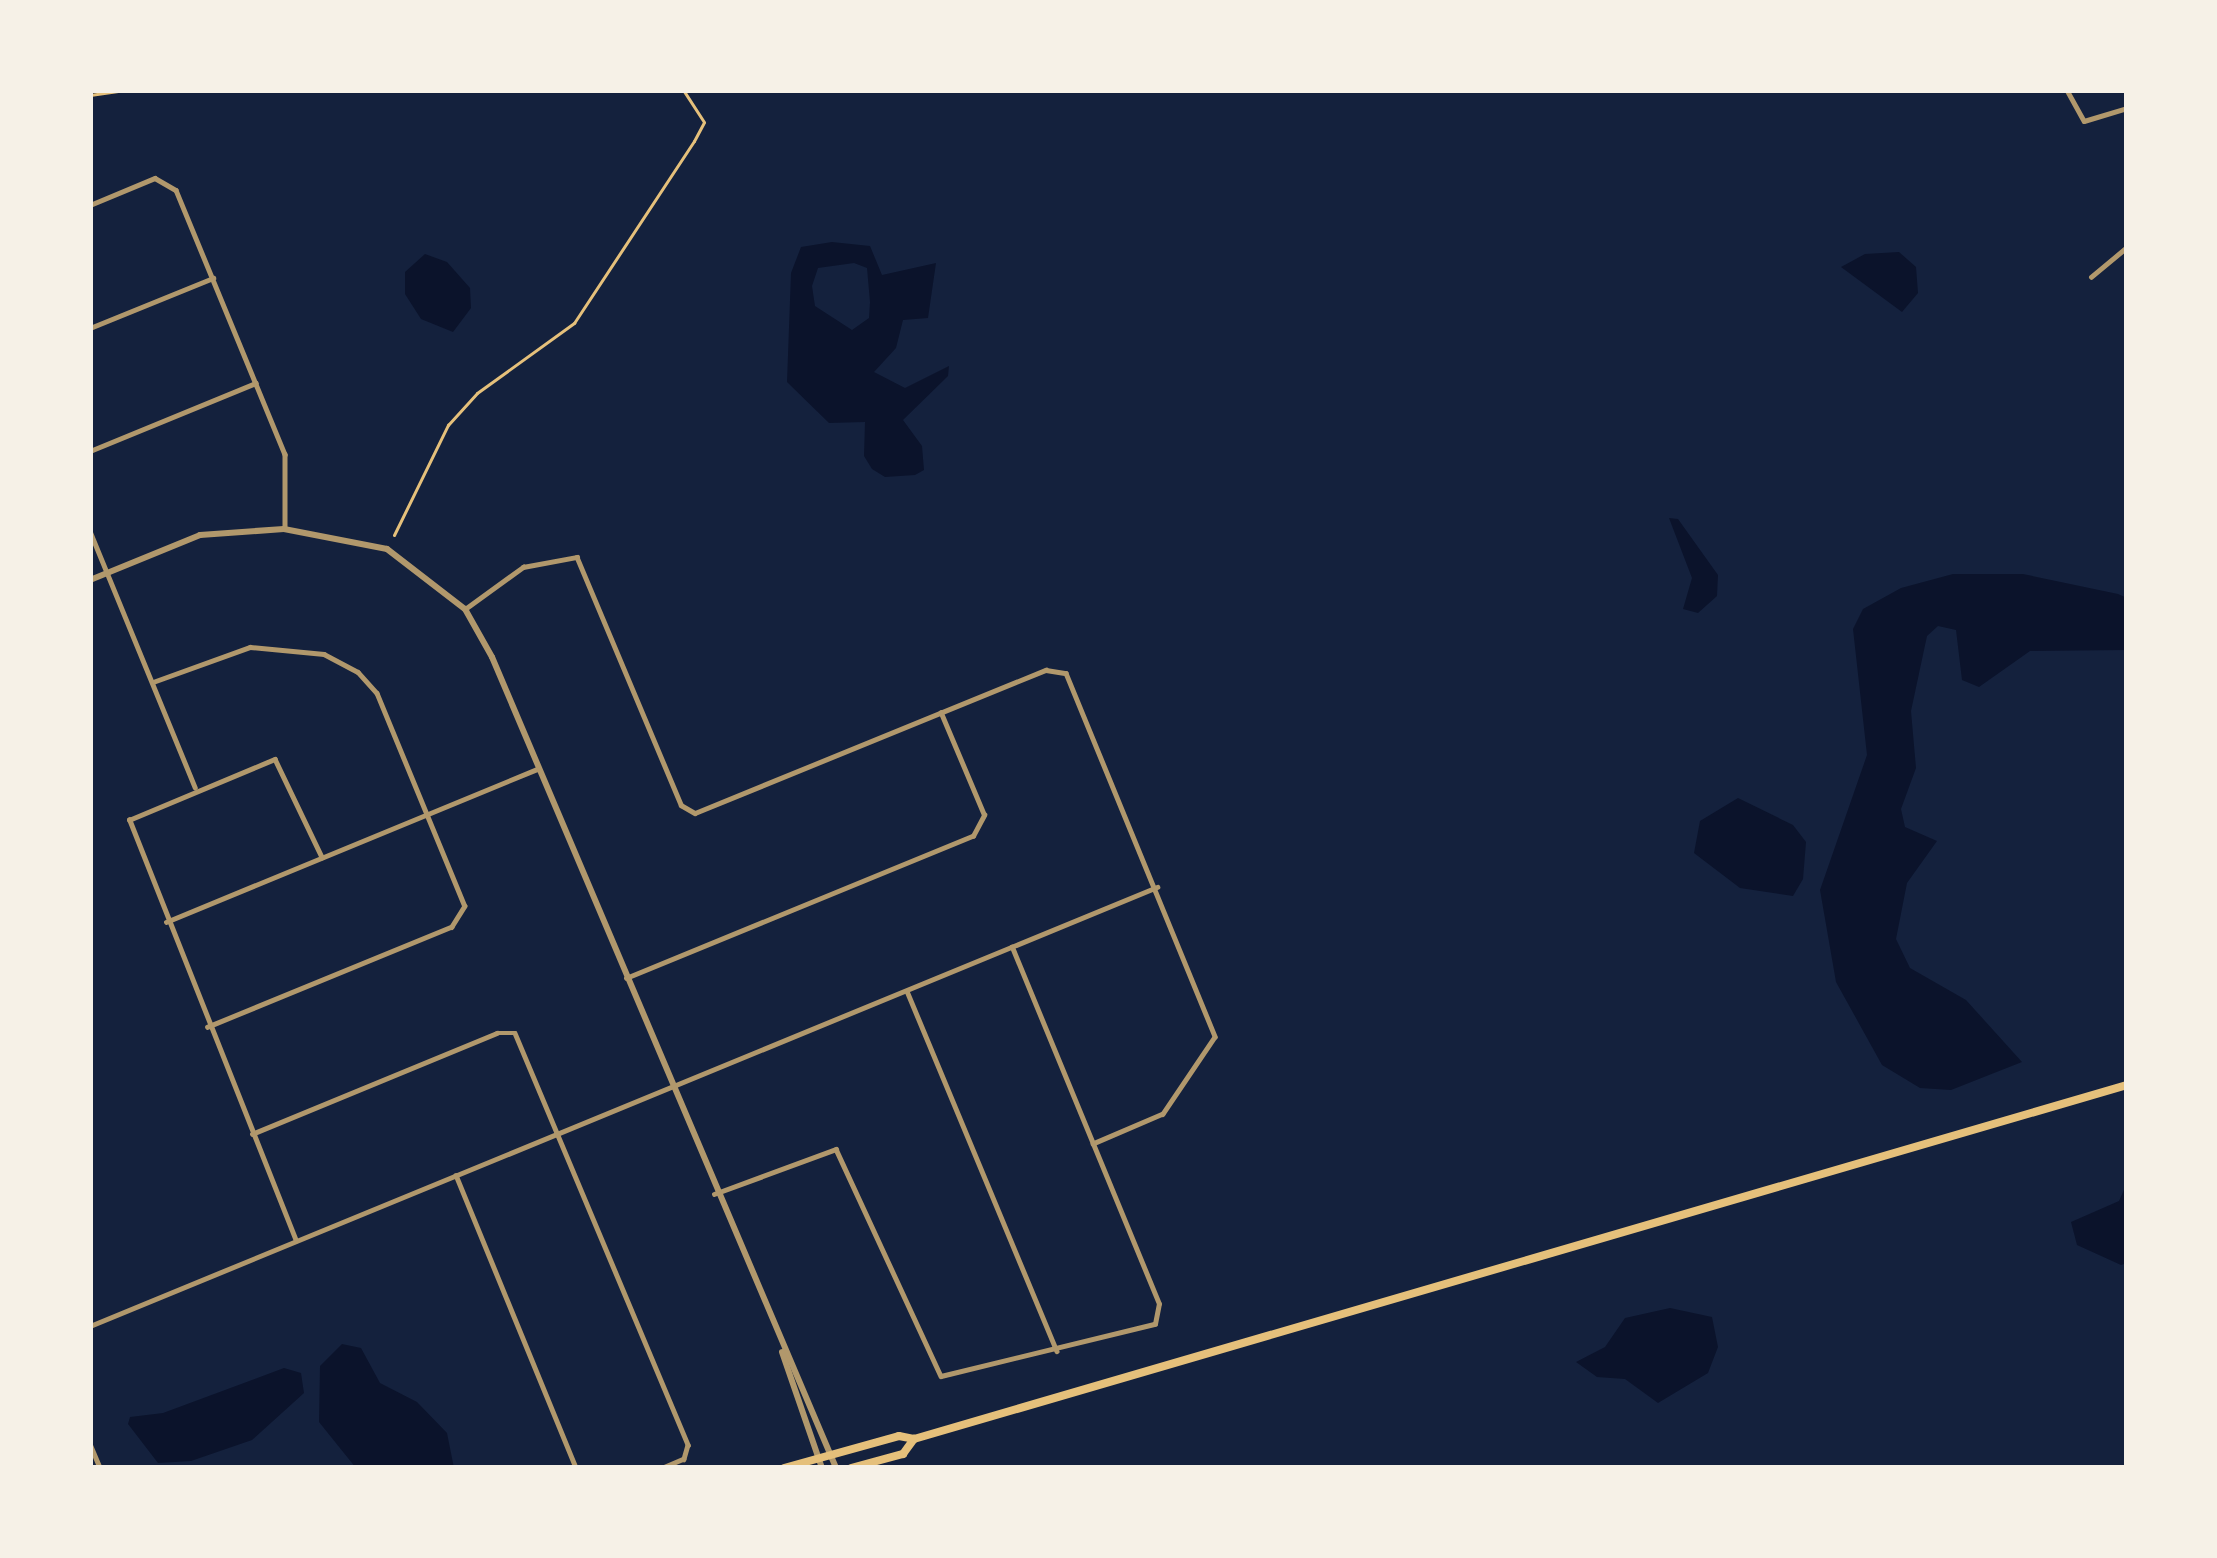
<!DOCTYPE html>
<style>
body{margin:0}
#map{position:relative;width:2217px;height:1558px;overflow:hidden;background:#14213d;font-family:"Work Sans",sans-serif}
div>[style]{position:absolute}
.water>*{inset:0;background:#0b132b}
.path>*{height:3px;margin:-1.5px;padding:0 1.5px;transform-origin:1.5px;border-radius:1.5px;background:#e5c07b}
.minor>*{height:4.5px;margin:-2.25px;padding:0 2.25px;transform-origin:2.25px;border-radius:2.25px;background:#b1986c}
.tertiary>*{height:6px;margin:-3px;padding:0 3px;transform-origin:3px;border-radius:3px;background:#b1986c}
.secondary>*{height:8px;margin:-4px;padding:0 4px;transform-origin:4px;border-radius:4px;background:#e5c07b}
span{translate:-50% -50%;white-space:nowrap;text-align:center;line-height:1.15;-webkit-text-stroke:9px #f6f1e7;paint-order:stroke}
.frame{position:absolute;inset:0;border:93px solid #f6f1e7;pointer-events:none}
</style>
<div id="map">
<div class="water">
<div style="clip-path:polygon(evenodd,832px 242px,870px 246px,882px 275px,936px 263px,928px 318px,903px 320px,896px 348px,874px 372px,905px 388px,949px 366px,948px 376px,903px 420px,922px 446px,924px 470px,915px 475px,885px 477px,872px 469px,864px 456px,865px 422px,829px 423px,787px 382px,791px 273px,801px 247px,832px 242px,854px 263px,867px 268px,870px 302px,869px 318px,852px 330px,815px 306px,812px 286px,818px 268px,854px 263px)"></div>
<div style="clip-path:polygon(425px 254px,447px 262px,470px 288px,471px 308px,453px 332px,421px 319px,405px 294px,405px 272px)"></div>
<div style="clip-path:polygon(1865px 254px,1899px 252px,1916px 267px,1918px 293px,1902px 312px,1841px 267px)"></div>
<div style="clip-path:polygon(1669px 518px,1678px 519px,1718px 575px,1717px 596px,1698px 613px,1683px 609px,1692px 578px)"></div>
<div style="clip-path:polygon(1953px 574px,2023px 574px,2118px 594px,2127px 598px,2127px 650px,2030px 651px,1979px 687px,1962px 680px,1956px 630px,1938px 626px,1927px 636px,1911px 711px,1916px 768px,1901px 809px,1905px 827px,1937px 841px,1907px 883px,1896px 939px,1910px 968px,1966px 1000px,2022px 1062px,1951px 1090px,1920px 1088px,1882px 1065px,1836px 982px,1820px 890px,1867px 755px,1853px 629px,1863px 609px,1901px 588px)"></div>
<div style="clip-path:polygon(1738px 798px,1793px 825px,1806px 842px,1803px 879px,1793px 896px,1740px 888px,1694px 853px,1700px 821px)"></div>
<div style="clip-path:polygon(2127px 1183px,2127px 1263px,2121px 1265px,2077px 1245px,2071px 1222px,2119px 1201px)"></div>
<div style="clip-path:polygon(1670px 1308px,1712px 1317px,1718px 1347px,1708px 1373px,1658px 1403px,1625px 1379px,1597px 1377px,1576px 1362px,1605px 1347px,1625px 1318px)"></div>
<div style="clip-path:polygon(342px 1344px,361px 1348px,380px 1383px,417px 1402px,447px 1433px,454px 1468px,356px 1468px,319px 1422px,320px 1366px)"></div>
<div style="clip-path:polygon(284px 1368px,301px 1373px,304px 1393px,252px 1440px,191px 1461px,158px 1463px,128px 1424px,130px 1417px,163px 1413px)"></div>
</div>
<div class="path">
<div style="left:148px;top:90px;width:9px"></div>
<div style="left:296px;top:90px;width:115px"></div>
<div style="left:90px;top:95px;width:37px;rotate:-8deg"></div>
<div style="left:394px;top:535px;width:123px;rotate:-63.9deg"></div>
<div style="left:448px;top:425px;width:43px;rotate:-47.8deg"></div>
<div style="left:477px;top:393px;width:120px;rotate:-35.8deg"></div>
<div style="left:574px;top:323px;width:218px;rotate:-56.6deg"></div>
<div style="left:694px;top:141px;width:21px;rotate:-62deg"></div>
<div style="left:704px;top:122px;width:38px;rotate:-123deg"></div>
</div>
<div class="minor">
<div style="left:2067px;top:90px;width:35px;rotate:61deg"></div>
<div style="left:2084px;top:121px;width:45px;rotate:-16.8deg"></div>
<div style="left:90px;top:205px;width:70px;rotate:-22.6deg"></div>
<div style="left:155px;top:178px;width:24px;rotate:30deg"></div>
<div style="left:176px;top:190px;width:286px;rotate:67.6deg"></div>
<div style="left:285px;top:454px;width:73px;rotate:90deg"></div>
<div style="left:2091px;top:277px;width:47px;rotate:-39.8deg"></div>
<div style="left:90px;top:328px;width:133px;rotate:-22.1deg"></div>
<div style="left:90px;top:451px;width:179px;rotate:-22.3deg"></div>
<div style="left:90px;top:531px;width:277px;rotate:67.7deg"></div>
<div style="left:465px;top:609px;width:72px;rotate:-35.9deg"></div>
<div style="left:523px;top:567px;width:55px;rotate:-10.5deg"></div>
<div style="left:577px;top:557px;width:269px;rotate:67.2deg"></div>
<div style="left:681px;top:805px;width:16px;rotate:30deg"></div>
<div style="left:695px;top:813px;width:379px;rotate:-22.2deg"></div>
<div style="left:1046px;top:670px;width:20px;rotate:9deg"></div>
<div style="left:1066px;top:673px;width:393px;rotate:67.7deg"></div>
<div style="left:1215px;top:1037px;width:93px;rotate:124deg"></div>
<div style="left:1163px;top:1114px;width:76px;rotate:156.8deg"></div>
<div style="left:153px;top:682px;width:103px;rotate:-19.8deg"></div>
<div style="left:250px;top:647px;width:74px;rotate:5.4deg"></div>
<div style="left:324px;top:654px;width:38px;rotate:28deg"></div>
<div style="left:358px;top:672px;width:28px;rotate:48deg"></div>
<div style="left:377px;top:693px;width:230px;rotate:67.6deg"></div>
<div style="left:465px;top:906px;width:25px;rotate:122deg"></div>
<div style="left:452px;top:927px;width:264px;rotate:157.7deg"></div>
<div style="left:166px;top:922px;width:402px;rotate:-22.4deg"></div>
<div style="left:626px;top:978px;width:375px;rotate:-22.3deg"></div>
<div style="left:973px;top:836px;width:24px;rotate:-62deg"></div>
<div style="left:984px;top:815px;width:111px;rotate:-112.9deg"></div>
<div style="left:907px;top:991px;width:390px;rotate:67.4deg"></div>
<div style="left:252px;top:1134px;width:265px;rotate:-22.4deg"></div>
<div style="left:497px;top:1033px;width:18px"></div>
<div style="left:515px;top:1033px;width:447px;rotate:67.2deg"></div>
<div style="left:688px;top:1445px;width:15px;rotate:106deg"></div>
<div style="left:684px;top:1459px;width:23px;rotate:157deg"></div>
<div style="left:456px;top:1175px;width:317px;rotate:67.7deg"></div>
<div style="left:714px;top:1194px;width:130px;rotate:-20.2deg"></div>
<div style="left:836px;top:1149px;width:250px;rotate:65.2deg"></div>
<div style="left:941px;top:1376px;width:220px;rotate:-13.7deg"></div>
<div style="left:1155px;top:1324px;width:20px;rotate:-79deg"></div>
<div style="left:1159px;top:1304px;width:386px;rotate:-112.4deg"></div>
<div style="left:296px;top:1241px;width:453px;rotate:-111.6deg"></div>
<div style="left:129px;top:820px;width:158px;rotate:-22.7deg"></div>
<div style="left:275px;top:759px;width:109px;rotate:64.4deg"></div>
<div style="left:90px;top:1326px;width:1154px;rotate:-22.36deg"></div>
<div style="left:90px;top:1444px;width:26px;rotate:67deg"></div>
</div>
<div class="tertiary">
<div style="left:90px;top:580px;width:119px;rotate:-22.2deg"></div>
<div style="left:200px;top:535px;width:84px;rotate:-4.1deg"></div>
<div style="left:284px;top:529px;width:105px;rotate:11deg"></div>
<div style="left:387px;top:549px;width:98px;rotate:37.6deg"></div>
<div style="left:465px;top:609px;width:55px;rotate:60.6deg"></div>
<div style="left:492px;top:657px;width:881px;rotate:67.01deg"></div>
<div style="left:782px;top:1352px;width:123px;rotate:71deg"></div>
</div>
<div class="secondary">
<div style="left:784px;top:1468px;width:119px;rotate:-15.5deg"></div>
<div style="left:899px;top:1436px;width:15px;rotate:11deg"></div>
<div style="left:914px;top:1439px;width:1264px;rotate:-16.27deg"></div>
<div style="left:851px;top:1468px;width:54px;rotate:-15.1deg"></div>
<div style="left:903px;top:1454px;width:19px;rotate:-54deg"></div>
</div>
<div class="frame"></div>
</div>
